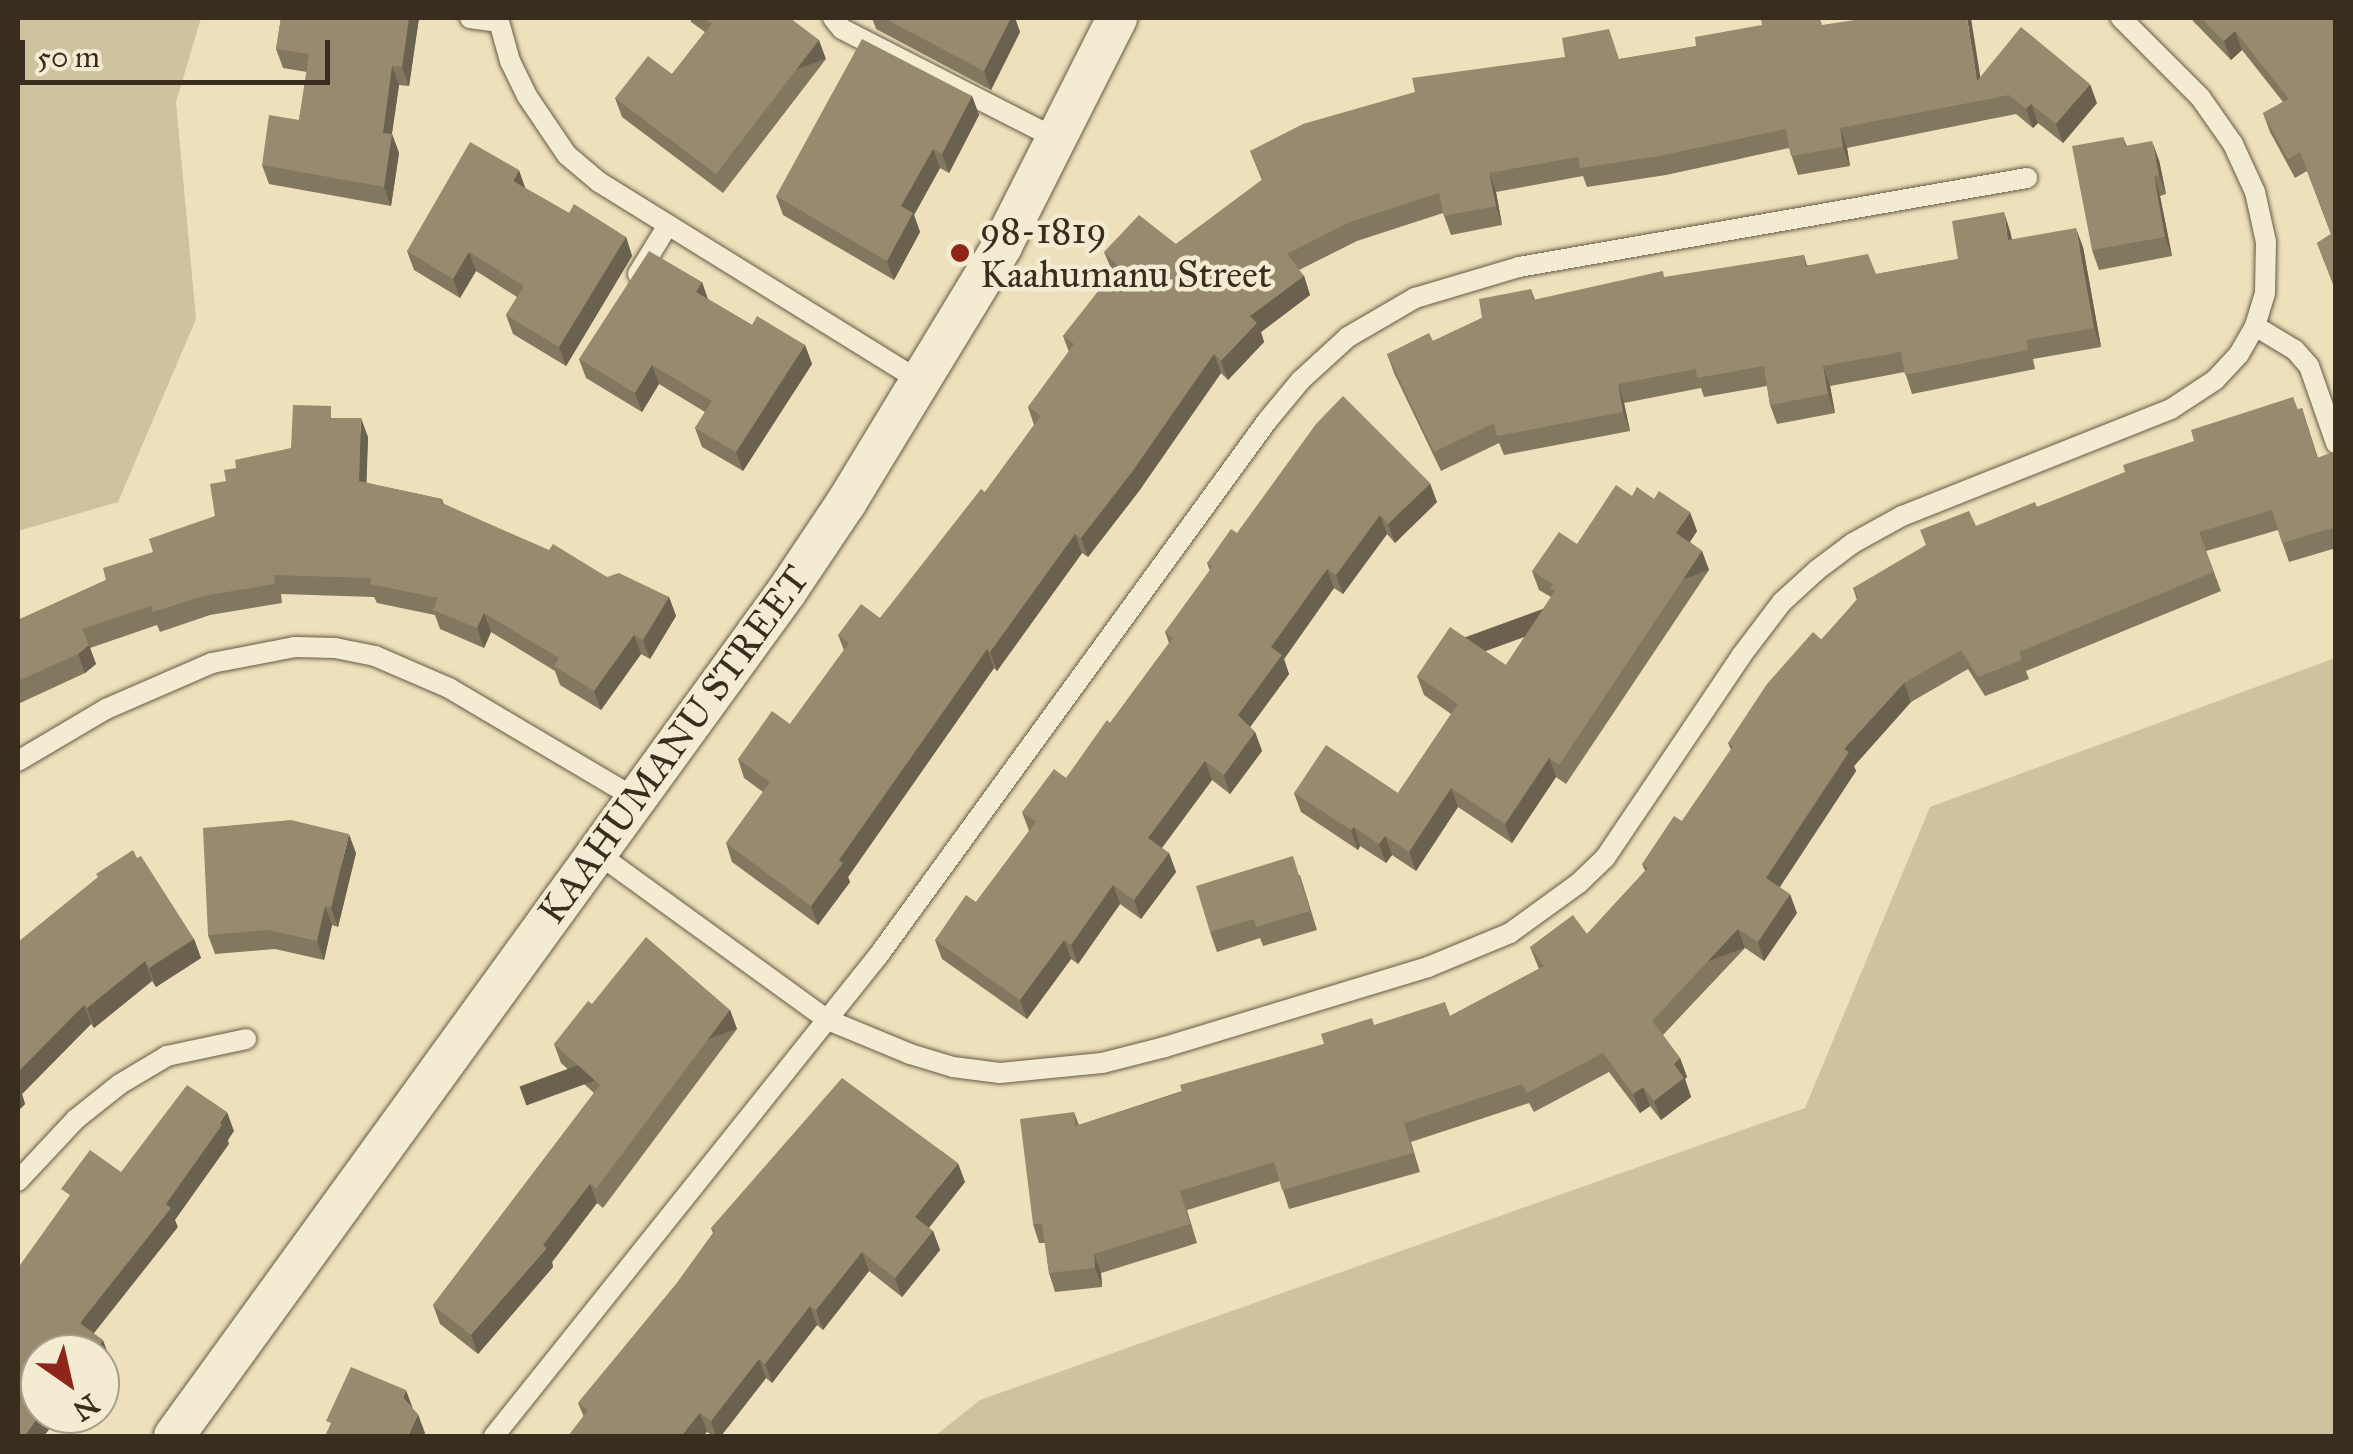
<!DOCTYPE html>
<style>
body{margin:0}
#map{position:relative;width:2353px;height:1454px;overflow:hidden;background:#ede0ba;font-family:"IM FELL Great Primer",serif}
div>[style]{position:absolute}
.green>*{inset:0;background:#cec29f}
.roads{filter:drop-shadow(0 0 2px #665a45) drop-shadow(0 0 2px #665a45)}
.service>*{height:20px;margin:-10px;padding:0 10px;transform-origin:10px;border-radius:10px;background:#f3ebd2}
.minor>*{height:40px;margin:-20px;padding:0 20px;transform-origin:20px;border-radius:20px;background:#f3ebd2}
.wall>*{inset:0;background:#82775f}
.shaded-wall>*{inset:0;background:#6a614e;transform-origin:0 0}
.building>*{inset:0;background:#978a6f}
.dots>*{width:28px;height:28px;translate:-50% -50%;box-sizing:border-box;border:5px solid #f3ebd2;border-radius:50%}
span{translate:-50% -50%;white-space:nowrap;text-align:center;line-height:1.15;-webkit-text-stroke:9px #f3ebd2;paint-order:stroke}
.poi-label{font-size:38px;color:#392d1e}
.left{translate:0 -50%;text-align:left}
.street-label{font-size:38px;color:#392d1e}
.frame{position:absolute;inset:0;border:20px solid #392d1e;pointer-events:none}
.north{position:absolute;left:20px;top:1334px;width:100px;height:100px;box-sizing:border-box;background:#f3ebd2;border:2px solid #a99f8a;border-radius:50%;rotate:146deg;font-size:28px;font-weight:700;line-height:40px;text-align:center;color:#392d1e}
.north::after{content:'';display:block;margin:auto;width:35px;height:45px;background:#8f2418;clip-path:polygon(50% 0,100% 100%,50% 72%,0 100%)}
.scale{position:absolute;left:20px;top:40px;width:310px;height:45px;box-sizing:border-box;border:5px solid #392d1e;border-top:0;padding-left:12px;font-size:30px;line-height:35px;white-space:nowrap;color:#392d1e;-webkit-text-stroke:8px #f3ebd2;paint-order:stroke}
</style>
<div id="map">
<div class="green">
<div style="clip-path:polygon(18px 18px,201px 18px,176px 102px,196px 319px,118px 502px,18px 531px)"></div>
<div style="clip-path:polygon(2335px 658px,2335px 1436px,935px 1436px,980px 1400px,1805px 1108px,1930px 807px)"></div>
</div>
<div class="roads">
<div class="service">
<div style="left:470px;top:18px;width:29px;rotate:8deg"></div>
<div style="left:498px;top:18px;width:45px;rotate:74.4deg"></div>
<div style="left:510px;top:61px;width:39px;rotate:64deg"></div>
<div style="left:527px;top:96px;width:71px;rotate:55.9deg"></div>
<div style="left:567px;top:155px;width:42px;rotate:40.2deg"></div>
<div style="left:599px;top:182px;width:380px;rotate:31.8deg"></div>
<div style="left:833px;top:18px;width:14px;rotate:51deg"></div>
<div style="left:842px;top:29px;width:242px;rotate:27.1deg"></div>
<div style="left:638px;top:274px;width:57px;rotate:-58.5deg"></div>
<div style="left:2255px;top:326px;width:47px;rotate:31deg"></div>
<div style="left:2295px;top:350px;width:21px;rotate:49deg"></div>
<div style="left:2309px;top:366px;width:82px;rotate:70.7deg"></div>
<div style="left:18px;top:761px;width:102px;rotate:-30.6deg"></div>
<div style="left:106px;top:709px;width:116px;rotate:-23.5deg"></div>
<div style="left:212px;top:663px;width:85px;rotate:-10.9deg"></div>
<div style="left:295px;top:647px;width:40px;rotate:1.4deg"></div>
<div style="left:335px;top:648px;width:41px;rotate:11.3deg"></div>
<div style="left:375px;top:656px;width:81px;rotate:23.4deg"></div>
<div style="left:449px;top:688px;width:218px;rotate:30.6deg"></div>
<div style="left:597px;top:853px;width:285px;rotate:35.9deg"></div>
<div style="left:828px;top:1020px;width:89px;rotate:22.5deg"></div>
<div style="left:910px;top:1054px;width:45px;rotate:16.8deg"></div>
<div style="left:953px;top:1067px;width:47px;rotate:7.3deg"></div>
<div style="left:1000px;top:1073px;width:102px;rotate:-5.6deg"></div>
<div style="left:1102px;top:1063px;width:65px;rotate:-14.3deg"></div>
<div style="left:1165px;top:1047px;width:275px;rotate:-16.9deg"></div>
<div style="left:1428px;top:967px;width:89px;rotate:-22.5deg"></div>
<div style="left:1510px;top:933px;width:85px;rotate:-35.9deg"></div>
<div style="left:1579px;top:883px;width:36px;rotate:-44deg"></div>
<div style="left:1605px;top:858px;width:244px;rotate:-56deg"></div>
<div style="left:1741px;top:656px;width:68px;rotate:-52.8deg"></div>
<div style="left:1782px;top:602px;width:47px;rotate:-42.4deg"></div>
<div style="left:1817px;top:570px;width:45px;rotate:-36.9deg"></div>
<div style="left:1853px;top:543px;width:56px;rotate:-28.9deg"></div>
<div style="left:1902px;top:516px;width:289px;rotate:-21.7deg"></div>
<div style="left:2171px;top:409px;width:53px;rotate:-33.4deg"></div>
<div style="left:2215px;top:380px;width:35px;rotate:-47deg"></div>
<div style="left:2239px;top:354px;width:32px;rotate:-60deg"></div>
<div style="left:2255px;top:326px;width:34px;rotate:-73deg"></div>
<div style="left:2265px;top:293px;width:51px;rotate:-88.9deg"></div>
<div style="left:2266px;top:242px;width:51px;rotate:-102.4deg"></div>
<div style="left:2255px;top:192px;width:53px;rotate:-114.6deg"></div>
<div style="left:2233px;top:144px;width:57px;rotate:-125.1deg"></div>
<div style="left:2200px;top:97px;width:112px;rotate:-135deg"></div>
<div style="left:18px;top:1181px;width:85px;rotate:-46.9deg"></div>
<div style="left:76px;top:1119px;width:56px;rotate:-38.5deg"></div>
<div style="left:120px;top:1084px;width:55px;rotate:-30.8deg"></div>
<div style="left:167px;top:1056px;width:81px;rotate:-12.1deg"></div>
<div style="left:494px;top:1436px;width:615px;rotate:-51.34deg"></div>
<div style="left:878px;top:956px;width:661px;rotate:-53.98deg"></div>
<div style="left:1267px;top:421px;width:53px;rotate:-50.3deg"></div>
<div style="left:1301px;top:380px;width:64px;rotate:-42.5deg"></div>
<div style="left:1348px;top:337px;width:78px;rotate:-30.2deg"></div>
<div style="left:1415px;top:298px;width:109px;rotate:-16.6deg"></div>
<div style="left:1519px;top:267px;width:516px;rotate:-9.94deg"></div>
</div>
<div class="minor">
<div style="left:174px;top:1436px;width:1044px;rotate:-54.04deg"></div>
<div style="left:787px;top:591px;width:106px;rotate:-56.2deg"></div>
<div style="left:846px;top:503px;width:301px;rotate:-58.7deg"></div>
<div style="left:1002px;top:246px;width:255px;rotate:-63.2deg"></div>
</div>
</div>
<div class="wall">
<div style="clip-path:polygon(281px 18px,419px 18px,409px 86px,399px 85px,392px 134px,399px 153px,391px 206px,269px 184px,262px 165px,299px 120px,307px 72px,283px 68px,276px 49px)"></div>
<div style="clip-path:polygon(690px 18px,790px 18px,826px 59px,723px 193px,622px 117px,615px 98px,672px 74px,705px 32px,691px 22px)"></div>
<div style="clip-path:polygon(872px 18px,1015px 18px,1020px 32px,991px 90px,876px 29px)"></div>
<div style="clip-path:polygon(2192px 18px,2336px 18px,2336px 292px,2317px 243px,2331px 234px,2307px 171px,2295px 178px,2270px 132px,2263px 113px,2283px 102px,2242px 50px,2231px 60px,2193px 21px)"></div>
<div style="clip-path:polygon(1825px 25px,1980px 77px,2097px 103px,2063px 143px,2038px 123px,2033px 128px,2016px 114px,1847px 148px,1850px 166px,1798px 175px,1789px 148px,1666px 175px,1587px 187px,1583px 176px,1496px 192px,1502px 225px,1451px 235px,1443px 213px,1357px 241px,1299px 270px,1304px 276px,1310px 295px,1261px 332px,1264px 342px,1228px 380px,1221px 373px,1139px 491px,1088px 557px,1082px 553px,997px 671px,994px 668px,848px 877px,850px 882px,818px 925px,732px 862px,726px 843px,763px 792px,744px 778px,738px 759px,790px 724px,844px 650px,838px 635px,880px 618px,985px 492px,1034px 425px,1028px 407px,1069px 352px,1063px 336px,1113px 273px,1104px 252px,1176px 244px,1262px 180px,1250px 151px,1620px 59px)"></div>
<div style="clip-path:polygon(972px 96px,979px 115px,949px 173px,940px 168px,914px 215px,920px 232px,894px 280px,783px 215px,776px 196px)"></div>
<div style="clip-path:polygon(2123px 137px,2127px 146px,2159px 160px,2166px 194px,2160px 196px,2172px 256px,2099px 270px,2092px 250px)"></div>
<div style="clip-path:polygon(525px 188px,569px 213px,626px 237px,632px 256px,566px 366px,513px 334px,506px 315px,517px 297px,476px 271px,460px 298px,414px 270px,407px 251px)"></div>
<div style="clip-path:polygon(2010px 231px,2012px 239px,2083px 247px,2101px 347px,2033px 359px,2035px 369px,1912px 394px,1905px 372px,1830px 386px,1835px 413px,1777px 424px,1770px 405px,1767px 386px,1704px 397px,1701px 388px,1624px 403px,1630px 431px,1504px 455px,1499px 443px,1441px 471px,1394px 373px,1387px 354px,1433px 341px,1482px 318px,1531px 289px,1535px 300px,1804px 255px,1807px 265px,1876px 274px,1958px 259px)"></div>
<div style="clip-path:polygon(702px 282px,708px 299px,752px 325px,805px 345px,812px 364px,743px 471px,702px 447px,695px 428px,705px 412px,659px 384px,642px 412px,586px 378px,579px 359px)"></div>
<div style="clip-path:polygon(2302px 408px,2318px 458px,2336px 451px,2336px 548px,2289px 562px,2278px 530px,2206px 551px,2221px 591px,2026px 671px,2029px 679px,1985px 696px,1968px 669px,1911px 702px,1854px 766px,1856px 771px,1780px 887px,1797px 913px,1764px 961px,1745px 948px,1663px 1035px,1680px 1058px,1687px 1077px,1685px 1079px,1691px 1097px,1661px 1120px,1650px 1106px,1640px 1113px,1609px 1072px,1534px 1112px,1529px 1103px,1411px 1142px,1420px 1172px,1289px 1209px,1280px 1181px,1187px 1210px,1197px 1243px,1101px 1273px,1102px 1287px,1055px 1292px,1049px 1273px,1045px 1243px,1039px 1243px,1033px 1224px,1074px 1112px,1079px 1125px,1324px 1044px,1375px 1025px,1450px 1016px,1539px 969px,1530px 947px,1587px 934px,1645px 871px,1642px 864px,1682px 821px,1731px 750px,1728px 743px,1857px 600px,1853px 588px,1976px 526px,2037px 507px)"></div>
<div style="clip-path:polygon(335px 418px,368px 437px,366px 483px,442px 499px,444px 504px,607px 577px,669px 597px,676px 616px,650px 659px,641px 654px,601px 710px,560px 685px,555px 671px,491px 632px,484px 648px,440px 629px,435px 615px,377px 603px,374px 597px,281px 594px,282px 603px,210px 615px,160px 632px,157px 625px,90px 648px,96px 664px,85px 673px,18px 704px,18px 620px,106px 580px,215px 516px,226px 481px,236px 468px,291px 448px)"></div>
<div style="clip-path:polygon(1632px 496px,1697px 531px,1690px 542px,1702px 551px,1709px 570px,1566px 784px,1556px 777px,1512px 843px,1458px 807px,1416px 871px,1392px 855px,1386px 863px,1360px 846px,1358px 850px,1301px 812px,1294px 793px,1398px 793px,1451px 714px,1424px 695px,1417px 676px,1506px 665px,1551px 597px,1539px 590px,1532px 571px,1577px 544px)"></div>
<div style="clip-path:polygon(1437px 502px,1395px 543px,1387px 534px,1343px 594px,1334px 588px,1284px 659px,1289px 674px,1250px 727px,1255px 732px,1262px 751px,1230px 794px,1212px 780px,1162px 848px,1169px 853px,1176px 872px,1141px 919px,1120px 904px,1078px 964px,1071px 959px,1027px 1019px,942px 959px,935px 940px,976px 902px,1029px 831px,1022px 812px,1066px 778px,1110px 723px,1169px 643px,1165px 632px,1210px 571px,1207px 563px,1237px 533px)"></div>
<div style="clip-path:polygon(356px 853px,338px 927px,332px 925px,324px 960px,275px 949px,215px 954px,208px 935px)"></div>
<div style="clip-path:polygon(1300px 875px,1317px 930px,1263px 946px,1260px 938px,1217px 952px,1210px 932px)"></div>
<div style="clip-path:polygon(194px 939px,201px 958px,156px 987px,152px 981px,94px 1028px,91px 1024px,22px 1094px,25px 1104px,18px 1111px,18px 942px)"></div>
<div style="clip-path:polygon(592px 1004px,730px 1010px,737px 1029px,603px 1208px,597px 1203px,552px 1262px,553px 1267px,478px 1354px,440px 1324px,433px 1305px,594px 1093px,561px 1063px,554px 1044px)"></div>
<div style="clip-path:polygon(965px 1182px,929px 1228px,933px 1231px,940px 1250px,902px 1297px,869px 1271px,823px 1330px,817px 1325px,772px 1383px,766px 1378px,721px 1436px,713px 1436px,707px 1432px,584px 1417px,578px 1403px,677px 1283px,713px 1233px,711px 1228px)"></div>
</div>
<div class="shaded-wall">
<div style="clip-path:polygon(409px 18px,419px 18px,409px 86px,402px 67px)"></div>
<div style="clip-path:polygon(1006px 18px,1015px 18px,1020px 32px,991px 90px,984px 71px)"></div>
<div style="clip-path:polygon(1967px 18px,1971px 18px,1984px 100px,1977px 81px)"></div>
<div style="clip-path:polygon(2235px 31px,2242px 50px,2231px 60px,2224px 41px)"></div>
<div style="left:819px;top:40px;width:20px;height:169px;rotate:70deg"></div>
<div style="clip-path:polygon(392px 66px,399px 85px,389px 152px,383px 133px)"></div>
<div style="clip-path:polygon(2090px 84px,2097px 103px,2063px 143px,2056px 124px)"></div>
<div style="clip-path:polygon(972px 96px,979px 115px,949px 173px,942px 154px)"></div>
<div style="clip-path:polygon(2031px 104px,2038px 123px,2033px 128px,2026px 109px)"></div>
<div style="clip-path:polygon(1840px 128px,1847px 148px,1850px 166px,1843px 147px)"></div>
<div style="clip-path:polygon(392px 134px,399px 153px,391px 206px,384px 187px)"></div>
<div style="clip-path:polygon(2152px 141px,2159px 160px,2166px 194px,2159px 175px)"></div>
<div style="clip-path:polygon(933px 149px,940px 168px,914px 215px,920px 232px,894px 280px,887px 261px,901px 206px)"></div>
<div style="clip-path:polygon(519px 170px,526px 190px,513px 181px)"></div>
<div style="clip-path:polygon(1489px 173px,1496px 192px,1502px 225px,1496px 206px)"></div>
<div style="clip-path:polygon(2154px 176px,2160px 196px,2172px 256px,2165px 237px)"></div>
<div style="clip-path:polygon(2004px 212px,2010px 231px,2015px 259px,2008px 240px)"></div>
<div style="clip-path:polygon(2076px 228px,2083px 247px,2101px 347px,2094px 328px)"></div>
<div style="clip-path:polygon(626px 237px,632px 256px,566px 366px,559px 347px)"></div>
<div style="clip-path:polygon(469px 252px,476px 271px,460px 298px,453px 279px)"></div>
<div style="clip-path:polygon(1304px 276px,1310px 295px,1261px 332px,1264px 342px,1228px 380px,1221px 361px,1250px 316px)"></div>
<div style="clip-path:polygon(702px 282px,708px 301px,696px 292px)"></div>
<div style="clip-path:polygon(805px 345px,812px 364px,743px 471px,736px 452px)"></div>
<div style="clip-path:polygon(1214px 354px,1221px 373px,1139px 491px,1088px 557px,1081px 538px)"></div>
<div style="clip-path:polygon(652px 365px,659px 384px,642px 412px,635px 393px)"></div>
<div style="clip-path:polygon(1823px 366px,1830px 386px,1835px 413px,1828px 394px)"></div>
<div style="clip-path:polygon(1618px 384px,1624px 403px,1630px 431px,1623px 412px)"></div>
<div style="clip-path:polygon(361px 418px,368px 437px,366px 500px,359px 481px)"></div>
<div style="clip-path:polygon(1430px 483px,1437px 502px,1395px 543px,1388px 524px)"></div>
<div style="clip-path:polygon(1690px 512px,1697px 531px,1683px 552px,1676px 533px)"></div>
<div style="clip-path:polygon(1380px 515px,1387px 534px,1343px 594px,1336px 575px)"></div>
<div style="clip-path:polygon(1075px 534px,1082px 553px,997px 671px,990px 652px)"></div>
<div style="left:1702px;top:551px;width:20px;height:257px;rotate:70deg"></div>
<div style="clip-path:polygon(1327px 569px,1334px 588px,1284px 659px,1289px 674px,1245px 734px,1238px 715px,1271px 647px)"></div>
<div style="clip-path:polygon(669px 597px,676px 616px,650px 659px,643px 640px)"></div>
<div style="clip-path:polygon(484px 613px,491px 632px,484px 648px,477px 628px)"></div>
<div style="clip-path:polygon(634px 635px,641px 654px,601px 710px,594px 691px)"></div>
<div style="clip-path:polygon(89px 645px,96px 664px,85px 673px,78px 654px)"></div>
<div style="clip-path:polygon(987px 649px,994px 668px,848px 877px,850px 882px,818px 925px,811px 906px,839px 860px)"></div>
<div style="clip-path:polygon(1904px 683px,1911px 702px,1854px 766px,1856px 771px,1773px 897px,1766px 878px,1844px 749px)"></div>
<div style="clip-path:polygon(1255px 732px,1262px 751px,1230px 794px,1224px 775px)"></div>
<div style="clip-path:polygon(1549px 758px,1556px 777px,1512px 843px,1505px 824px)"></div>
<div style="clip-path:polygon(1205px 761px,1212px 780px,1155px 857px,1148px 838px)"></div>
<div style="clip-path:polygon(1451px 788px,1458px 807px,1416px 871px,1409px 852px)"></div>
<div style="clip-path:polygon(1354px 827px,1360px 846px,1358px 850px,1351px 830px)"></div>
<div style="clip-path:polygon(349px 834px,356px 853px,338px 927px,331px 908px)"></div>
<div style="clip-path:polygon(1385px 836px,1392px 855px,1386px 863px,1379px 844px)"></div>
<div style="clip-path:polygon(1169px 853px,1176px 872px,1141px 919px,1134px 900px)"></div>
<div style="clip-path:polygon(1113px 885px,1120px 904px,1078px 964px,1071px 945px)"></div>
<div style="clip-path:polygon(1790px 894px,1797px 913px,1764px 961px,1758px 942px)"></div>
<div style="clip-path:polygon(325px 906px,332px 925px,324px 960px,317px 941px)"></div>
<div style="left:1738px;top:929px;width:20px;height:126px;rotate:70deg"></div>
<div style="clip-path:polygon(194px 939px,201px 958px,156px 987px,149px 968px)"></div>
<div style="clip-path:polygon(1064px 940px,1071px 959px,1027px 1019px,1020px 1000px)"></div>
<div style="clip-path:polygon(145px 961px,152px 981px,94px 1028px,87px 1008px)"></div>
<div style="clip-path:polygon(84px 1005px,91px 1024px,22px 1094px,25px 1104px,18px 1111px,18px 1072px)"></div>
<div style="left:730px;top:1010px;width:20px;height:224px;rotate:70deg"></div>
<div style="clip-path:polygon(1680px 1058px,1687px 1077px,1685px 1079px,1691px 1097px,1661px 1120px,1654px 1101px,1674px 1064px)"></div>
<div style="clip-path:polygon(1643px 1087px,1650px 1106px,1640px 1113px,1633px 1094px)"></div>
<div style="clip-path:polygon(227px 1112px,234px 1131px,228px 1140px,229px 1144px,175px 1220px,178px 1227px,87px 1342px,80px 1323px)"></div>
<div style="clip-path:polygon(958px 1163px,965px 1182px,922px 1236px,915px 1217px)"></div>
<div style="clip-path:polygon(590px 1184px,597px 1203px,552px 1262px,553px 1267px,478px 1354px,471px 1335px)"></div>
<div style="clip-path:polygon(933px 1231px,940px 1250px,902px 1297px,895px 1278px)"></div>
<div style="clip-path:polygon(862px 1252px,869px 1271px,823px 1330px,816px 1310px)"></div>
<div style="clip-path:polygon(1094px 1254px,1101px 1273px,1102px 1287px,1095px 1268px)"></div>
<div style="clip-path:polygon(810px 1306px,817px 1325px,772px 1383px,765px 1364px)"></div>
<div style="clip-path:polygon(103px 1340px,110px 1359px,100px 1373px,100px 1354px,93px 1354px)"></div>
<div style="clip-path:polygon(759px 1359px,766px 1378px,721px 1436px,716px 1436px,711px 1421px)"></div>
<div style="clip-path:polygon(406px 1390px,413px 1409px,403px 1398px)"></div>
<div style="clip-path:polygon(700px 1413px,707px 1432px,703px 1436px,681px 1436px)"></div>
<div style="clip-path:polygon(40px 1414px,61px 1414px,44px 1436px,24px 1436px)"></div>
<div style="clip-path:polygon(418px 1414px,425px 1433px,424px 1436px,408px 1436px)"></div>
</div>
<div class="building">
<div style="clip-path:polygon(281px 18px,409px 18px,402px 67px,392px 66px,383px 133px,392px 134px,384px 187px,262px 165px,269px 115px,299px 120px,309px 54px,276px 49px)"></div>
<div style="clip-path:polygon(703px 18px,790px 18px,819px 40px,716px 174px,615px 98px,648px 56px,672px 74px,712px 24px)"></div>
<div style="clip-path:polygon(884px 18px,1011px 18px,984px 71px)"></div>
<div style="clip-path:polygon(1761px 18px,1820px 18px,1822px 25px,1868px 18px,1967px 18px,1977px 81px,2021px 27px,2090px 84px,2056px 124px,2031px 104px,2026px 109px,2009px 95px,1840px 128px,1843px 147px,1791px 156px,1786px 129px,1659px 156px,1580px 168px,1578px 157px,1489px 173px,1496px 206px,1444px 216px,1439px 193px,1350px 222px,1287px 254px,1304px 276px,1250px 316px,1257px 323px,1221px 361px,1214px 354px,1132px 472px,1081px 538px,1075px 534px,990px 652px,987px 649px,839px 860px,843px 863px,811px 906px,726px 843px,770px 782px,738px 759px,772px 711px,790px 724px,849px 643px,838px 635px,861px 604px,880px 618px,981px 489px,985px 492px,1041px 416px,1028px 407px,1074px 344px,1063px 336px,1118px 266px,1104px 252px,1139px 215px,1176px 244px,1263px 179px,1250px 151px,1303px 124px,1415px 92px,1412px 78px,1565px 57px,1562px 38px,1609px 29px,1619px 59px,1696px 46px,1695px 37px,1762px 25px)"></div>
<div style="clip-path:polygon(2201px 18px,2336px 18px,2336px 290px,2317px 243px,2331px 234px,2300px 152px,2288px 159px,2263px 113px,2289px 99px,2235px 31px,2224px 41px)"></div>
<div style="clip-path:polygon(862px 39px,972px 96px,942px 154px,933px 149px,901px 206px,913px 213px,887px 261px,776px 196px)"></div>
<div style="clip-path:polygon(2123px 137px,2125px 146px,2152px 141px,2159px 175px,2154px 176px,2165px 237px,2092px 250px,2072px 146px)"></div>
<div style="clip-path:polygon(470px 142px,519px 170px,513px 181px,569px 213px,574px 204px,626px 237px,559px 347px,506px 315px,524px 286px,469px 252px,453px 279px,407px 251px)"></div>
<div style="clip-path:polygon(2004px 212px,2008px 240px,2076px 228px,2094px 328px,2026px 340px,2028px 350px,1905px 375px,1901px 352px,1823px 366px,1828px 394px,1770px 405px,1764px 366px,1697px 378px,1696px 369px,1618px 384px,1623px 412px,1497px 436px,1494px 423px,1434px 452px,1387px 354px,1429px 333px,1433px 341px,1482px 318px,1479px 299px,1531px 289px,1533px 300px,1663px 271px,1664px 277px,1804px 255px,1805px 266px,1868px 254px,1876px 274px,1958px 259px,1952px 221px)"></div>
<div style="clip-path:polygon(649px 251px,702px 282px,696px 292px,752px 325px,757px 316px,805px 345px,736px 452px,695px 428px,712px 401px,652px 365px,635px 393px,579px 359px)"></div>
<div style="clip-path:polygon(1343px 396px,1430px 483px,1388px 524px,1380px 515px,1336px 575px,1327px 569px,1271px 647px,1282px 655px,1238px 715px,1255px 732px,1224px 775px,1205px 761px,1148px 838px,1169px 853px,1134px 900px,1113px 885px,1071px 945px,1064px 940px,1020px 1000px,935px 940px,966px 895px,976px 902px,1036px 822px,1022px 812px,1054px 769px,1066px 778px,1107px 720px,1110px 723px,1173px 638px,1165px 632px,1212px 567px,1207px 563px,1231px 529px,1237px 533px,1316px 424px)"></div>
<div style="clip-path:polygon(2293px 397px,2298px 410px,2302px 408px,2317px 458px,2336px 451px,2336px 508px,2333px 509px,2336px 518px,2336px 527px,2282px 543px,2272px 510px,2199px 532px,2214px 572px,2019px 652px,2022px 660px,1978px 677px,1961px 650px,1904px 683px,1844px 749px,1849px 752px,1766px 878px,1790px 894px,1758px 942px,1738px 929px,1652px 1021px,1680px 1058px,1674px 1064px,1684px 1078px,1654px 1101px,1643px 1087px,1633px 1094px,1603px 1053px,1527px 1093px,1522px 1084px,1404px 1123px,1413px 1153px,1282px 1190px,1274px 1162px,1180px 1191px,1190px 1224px,1094px 1254px,1095px 1268px,1049px 1273px,1042px 1224px,1033px 1224px,1020px 1119px,1074px 1112px,1075px 1126px,1182px 1092px,1180px 1085px,1324px 1044px,1321px 1034px,1372px 1018px,1374px 1025px,1445px 1002px,1450px 1016px,1544px 966px,1530px 947px,1573px 915px,1587px 934px,1648px 868px,1642px 864px,1674px 816px,1682px 821px,1733px 746px,1728px 743px,1767px 684px,1813px 632px,1822px 640px,1858px 598px,1853px 588px,1926px 545px,1920px 530px,1969px 511px,1976px 526px,2035px 502px,2037px 507px,2125px 472px,2123px 465px,2194px 441px,2191px 430px)"></div>
<div style="clip-path:polygon(293px 405px,331px 406px,331px 418px,361px 418px,359px 481px,442px 499px,441px 503px,549px 550px,553px 544px,607px 577px,619px 573px,669px 597px,643px 640px,634px 635px,594px 691px,554px 666px,559px 658px,484px 613px,477px 628px,433px 610px,438px 598px,370px 584px,371px 578px,274px 575px,275px 584px,203px 596px,153px 612px,151px 606px,82px 629px,89px 645px,78px 654px,18px 681px,18px 620px,106px 580px,103px 568px,153px 552px,149px 539px,215px 516px,210px 484px,226px 481px,224px 470px,236px 468px,235px 460px,291px 448px)"></div>
<div style="clip-path:polygon(1616px 485px,1632px 496px,1637px 487px,1654px 499px,1659px 491px,1690px 512px,1676px 533px,1702px 551px,1559px 765px,1549px 758px,1505px 824px,1451px 788px,1409px 852px,1385px 836px,1379px 844px,1354px 827px,1351px 830px,1294px 793px,1326px 745px,1398px 793px,1458px 704px,1417px 676px,1450px 627px,1506px 665px,1555px 591px,1550px 588px,1553px 584px,1532px 571px,1559px 532px,1577px 544px)"></div>
<div style="clip-path:polygon(291px 820px,349px 834px,331px 908px,325px 906px,317px 941px,268px 930px,208px 935px,203px 828px)"></div>
<div style="clip-path:polygon(133px 850px,137px 858px,141px 856px,194px 939px,149px 968px,145px 961px,87px 1008px,84px 1005px,18px 1072px,18px 942px,98px 877px,96px 874px)"></div>
<div style="clip-path:polygon(1293px 856px,1310px 911px,1256px 927px,1254px 919px,1210px 932px,1196px 886px)"></div>
<div style="clip-path:polygon(646px 937px,730px 1010px,596px 1189px,590px 1184px,543px 1245px,547px 1248px,471px 1335px,433px 1305px,600px 1085px,554px 1044px,588px 1001px,592px 1004px)"></div>
<div style="clip-path:polygon(842px 1078px,958px 1163px,915px 1217px,933px 1231px,895px 1278px,862px 1252px,816px 1310px,810px 1306px,765px 1364px,759px 1359px,711px 1421px,700px 1413px,681px 1436px,568px 1436px,588px 1410px,578px 1403px,677px 1283px,715px 1231px,711px 1228px)"></div>
<div style="clip-path:polygon(187px 1085px,227px 1112px,219px 1123px,222px 1125px,166px 1204px,171px 1208px,80px 1323px,103px 1340px,93px 1354px,40px 1354px,40px 1414px,24px 1436px,18px 1436px,18px 1268px,70px 1195px,61px 1189px,90px 1150px,121px 1172px)"></div>
<div style="clip-path:polygon(351px 1367px,406px 1390px,403px 1398px,418px 1414px,408px 1436px,325px 1436px,331px 1423px,326px 1421px)"></div>
</div>
<div class="dots">
<div style="left:960px;top:253px;background:#8f2418"></div>
</div>
<div class="poi-label">
<span class="left" style="left:980px;top:253px">98-1819<br>Kaahumanu Street</span>
</div>
<div class="street-label">
<span style="left:674px;top:745px;rotate:-54deg">KAAHUMANU STREET</span>
</div>
<div class="frame"></div>
<div class="north">N</div>
<div class="scale">50 m</div>
</div>
